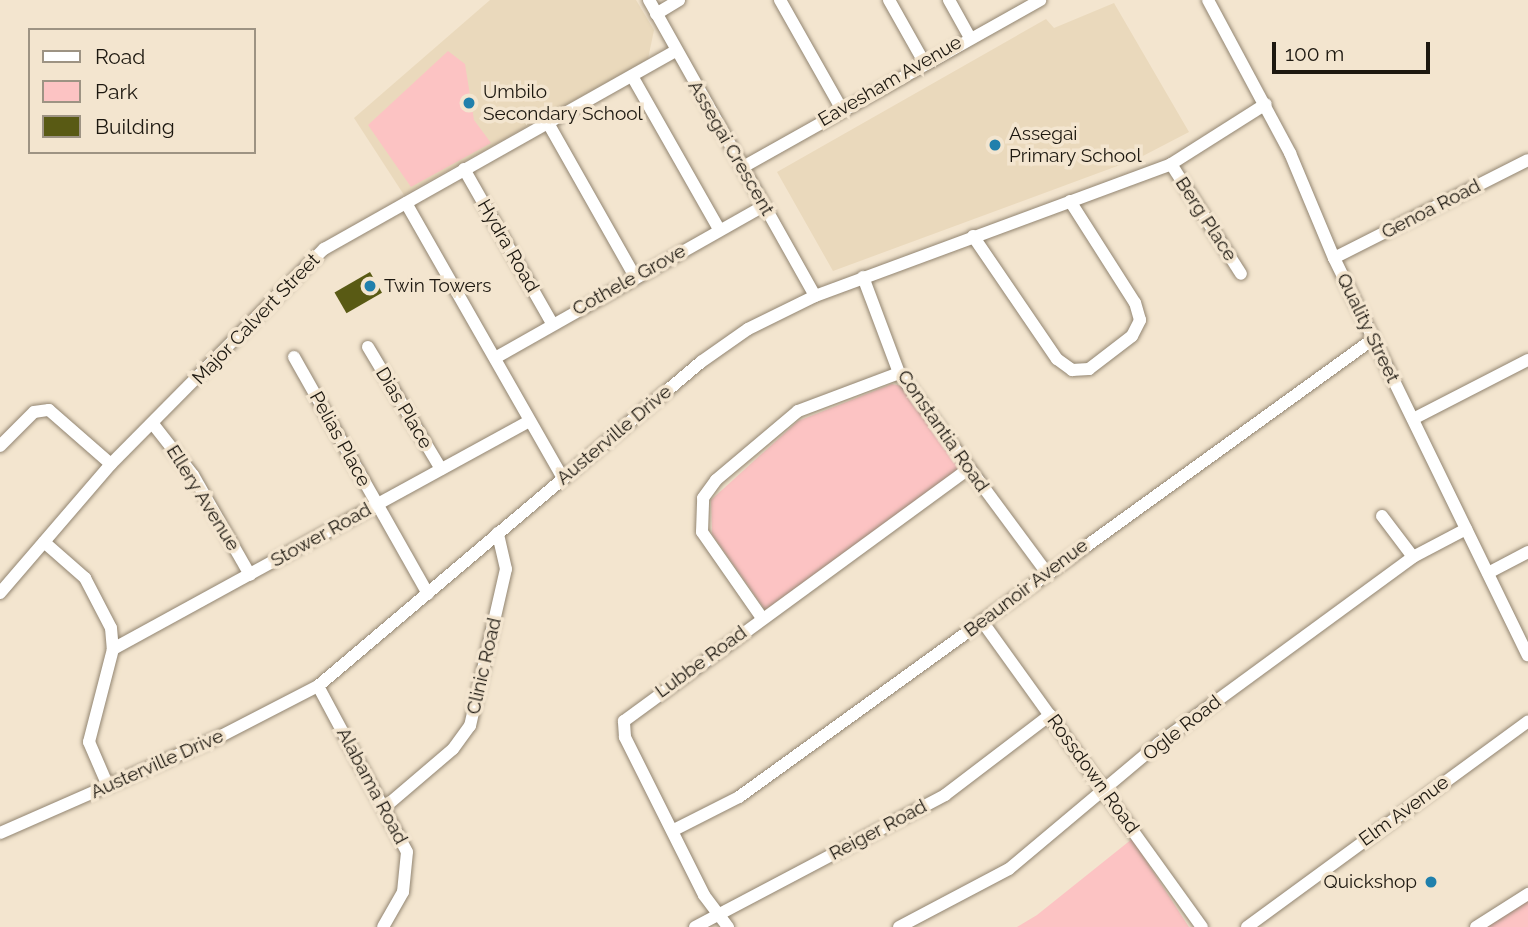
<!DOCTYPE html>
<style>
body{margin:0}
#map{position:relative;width:1528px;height:927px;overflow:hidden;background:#f3e5cf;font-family:Raleway,sans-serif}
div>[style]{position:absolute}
.built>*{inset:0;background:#ead9bc}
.green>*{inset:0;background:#fcc3c3}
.building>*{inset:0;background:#595a14;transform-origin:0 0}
.roads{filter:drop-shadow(0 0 2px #928571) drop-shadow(0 0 2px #928571)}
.minor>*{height:12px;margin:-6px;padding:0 6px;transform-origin:6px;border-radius:6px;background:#fff}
.dots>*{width:19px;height:19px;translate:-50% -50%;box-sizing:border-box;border:4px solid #f3e5cf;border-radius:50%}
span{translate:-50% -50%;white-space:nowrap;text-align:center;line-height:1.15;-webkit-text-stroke:7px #f3e5cf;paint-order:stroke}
.street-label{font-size:19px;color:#1d1810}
.poi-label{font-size:19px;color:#1d1810}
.left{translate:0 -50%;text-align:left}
.right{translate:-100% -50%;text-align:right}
.legend{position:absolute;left:28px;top:28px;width:228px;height:126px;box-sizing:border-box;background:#f3e5cf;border:2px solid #9d9383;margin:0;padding:9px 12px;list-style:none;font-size:21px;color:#1d1810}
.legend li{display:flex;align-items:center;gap:14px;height:35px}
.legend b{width:35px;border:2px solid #9d9383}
.scale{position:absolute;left:1272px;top:42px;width:158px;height:32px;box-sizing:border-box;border:4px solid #1d1810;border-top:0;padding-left:9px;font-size:21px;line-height:24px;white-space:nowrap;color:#1d1810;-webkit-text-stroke:5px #f3e5cf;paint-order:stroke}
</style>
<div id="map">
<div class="built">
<div style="clip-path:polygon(490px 0,636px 0,654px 30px,648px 59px,404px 195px,354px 118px)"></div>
<div style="clip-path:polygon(1114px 3px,1189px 132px,1139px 158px,833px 271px,777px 172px,1046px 19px,1054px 28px)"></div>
</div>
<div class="green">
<div style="clip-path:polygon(448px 51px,465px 64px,474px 120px,491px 143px,411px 187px,368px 125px)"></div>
<div style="clip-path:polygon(892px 384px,902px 386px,959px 464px,955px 473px,765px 610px,712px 534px,711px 500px,798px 421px)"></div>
<div style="clip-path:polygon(1132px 839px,1189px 927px,1017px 927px,1037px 915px)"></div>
<div style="clip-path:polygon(1528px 895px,1528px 927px,1477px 927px)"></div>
</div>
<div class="building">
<div style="left:370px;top:272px;width:24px;height:41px;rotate:60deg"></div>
</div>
<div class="roads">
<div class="minor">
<div style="left:649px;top:0;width:339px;rotate:60.7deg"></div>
<div style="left:780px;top:0;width:124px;rotate:60.5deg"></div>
<div style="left:889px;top:0;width:71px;rotate:60.6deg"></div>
<div style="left:949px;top:0;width:41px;rotate:60.9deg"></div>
<div style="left:1208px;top:0;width:174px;rotate:61.8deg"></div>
<div style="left:1290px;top:153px;width:114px;rotate:67.3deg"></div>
<div style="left:1334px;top:258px;width:442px;rotate:64deg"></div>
<div style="left:656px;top:14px;width:27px;rotate:-31deg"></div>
<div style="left:632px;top:76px;width:176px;rotate:60.4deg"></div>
<div style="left:548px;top:123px;width:177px;rotate:60.5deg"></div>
<div style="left:1171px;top:164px;width:130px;rotate:57.5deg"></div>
<div style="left:743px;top:167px;width:341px;rotate:-29.3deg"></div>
<div style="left:464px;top:169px;width:177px;rotate:60.3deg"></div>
<div style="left:406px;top:203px;width:317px;rotate:60.3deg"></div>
<div style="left:973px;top:236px;width:149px;rotate:55.7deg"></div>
<div style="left:1057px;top:359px;width:19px;rotate:36deg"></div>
<div style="left:1072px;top:370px;width:17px;rotate:-3deg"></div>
<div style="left:1089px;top:369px;width:54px;rotate:-37.5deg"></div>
<div style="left:1132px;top:336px;width:18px;rotate:-63deg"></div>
<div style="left:1140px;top:320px;width:18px;rotate:-106deg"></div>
<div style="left:1135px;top:303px;width:121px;rotate:-122.5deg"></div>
<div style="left:1334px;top:258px;width:217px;rotate:-26.8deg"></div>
<div style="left:863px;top:277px;width:103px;rotate:69.4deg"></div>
<div style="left:899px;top:373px;width:247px;rotate:53.5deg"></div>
<div style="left:368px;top:347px;width:142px;rotate:59.1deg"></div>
<div style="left:294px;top:357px;width:272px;rotate:60.5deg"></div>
<div style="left:495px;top:358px;width:309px;rotate:-29.5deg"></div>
<div style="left:1413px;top:419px;width:129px;rotate:-27.2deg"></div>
<div style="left:153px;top:424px;width:65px;rotate:51.9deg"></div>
<div style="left:193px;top:475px;width:115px;rotate:60.3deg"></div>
<div style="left:0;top:446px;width:48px;rotate:-45deg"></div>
<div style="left:34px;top:412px;width:15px;rotate:-8deg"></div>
<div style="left:49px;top:410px;width:82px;rotate:41.1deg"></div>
<div style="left:1382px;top:516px;width:51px;rotate:52.9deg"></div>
<div style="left:44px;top:542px;width:55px;rotate:41.3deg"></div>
<div style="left:85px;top:578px;width:56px;rotate:62.5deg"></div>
<div style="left:111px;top:628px;width:21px;rotate:85deg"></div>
<div style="left:113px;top:649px;width:96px;rotate:104.5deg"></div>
<div style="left:89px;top:742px;width:48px;rotate:66.6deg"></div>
<div style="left:1488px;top:573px;width:45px;rotate:-27.7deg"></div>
<div style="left:0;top:593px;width:170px;rotate:-49.3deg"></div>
<div style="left:111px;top:464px;width:303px;rotate:-45.3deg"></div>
<div style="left:324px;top:249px;width:404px;rotate:-29.4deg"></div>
<div style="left:762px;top:618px;width:105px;rotate:-124.9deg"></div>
<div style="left:702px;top:532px;width:34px;rotate:-88deg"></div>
<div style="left:703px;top:498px;width:22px;rotate:-54deg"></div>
<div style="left:716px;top:480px;width:107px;rotate:-40.1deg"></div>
<div style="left:798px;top:411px;width:108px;rotate:-20.6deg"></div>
<div style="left:982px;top:621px;width:377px;rotate:54.3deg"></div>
<div style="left:113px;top:649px;width:474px;rotate:-28.7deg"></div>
<div style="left:318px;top:686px;width:188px;rotate:61.8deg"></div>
<div style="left:407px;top:852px;width:40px;rotate:95.7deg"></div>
<div style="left:403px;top:892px;width:40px;rotate:119.7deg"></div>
<div style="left:385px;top:807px;width:89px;rotate:-40.5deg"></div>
<div style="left:453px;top:749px;width:29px;rotate:-54deg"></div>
<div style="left:470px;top:726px;width:161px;rotate:-77.1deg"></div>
<div style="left:506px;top:569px;width:37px;rotate:-103deg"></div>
<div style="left:674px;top:830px;width:73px;rotate:-26.9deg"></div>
<div style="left:739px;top:797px;width:782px;rotate:-35.84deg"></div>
<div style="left:0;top:833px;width:241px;rotate:-23.7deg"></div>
<div style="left:221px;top:736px;width:109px;rotate:-27.3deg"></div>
<div style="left:318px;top:686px;width:502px;rotate:-40.23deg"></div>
<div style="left:701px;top:362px;width:57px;rotate:-35.1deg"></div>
<div style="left:748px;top:329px;width:75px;rotate:-26.2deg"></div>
<div style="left:815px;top:296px;width:380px;rotate:-20.3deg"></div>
<div style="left:1171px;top:164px;width:112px;rotate:-32.3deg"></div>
<div style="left:695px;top:927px;width:283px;rotate:-27.8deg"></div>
<div style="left:945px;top:795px;width:132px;rotate:-37.3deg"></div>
<div style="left:728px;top:927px;width:40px;rotate:-127deg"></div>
<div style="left:704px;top:895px;width:177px;rotate:-116.6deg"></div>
<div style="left:625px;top:737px;width:16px;rotate:-94deg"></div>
<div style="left:624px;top:721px;width:426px;rotate:-36.2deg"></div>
<div style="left:899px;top:927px;width:124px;rotate:-27.8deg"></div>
<div style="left:1009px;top:869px;width:196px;rotate:-40deg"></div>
<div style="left:1159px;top:743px;width:315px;rotate:-36.2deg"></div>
<div style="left:1413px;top:557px;width:60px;rotate:-27.8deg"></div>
<div style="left:1247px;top:927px;width:348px;rotate:-36.2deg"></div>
<div style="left:1476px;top:927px;width:62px;rotate:-32.4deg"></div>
</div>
</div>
<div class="dots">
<div style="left:469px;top:103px;background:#2080ac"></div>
<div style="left:995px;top:145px;background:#2080ac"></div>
<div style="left:370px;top:286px;background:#2080ac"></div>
<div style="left:1431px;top:882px;background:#2080ac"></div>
</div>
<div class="street-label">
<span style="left:890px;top:81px;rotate:-30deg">Eavesham Avenue</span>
<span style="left:731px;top:148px;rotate:60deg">Assegai Crescent</span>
<span style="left:1431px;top:209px;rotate:-27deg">Genoa Road</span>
<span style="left:1206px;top:219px;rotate:57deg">Berg Place</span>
<span style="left:508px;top:246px;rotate:60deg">Hydra Road</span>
<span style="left:629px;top:280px;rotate:-29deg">Cothele Grove</span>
<span style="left:256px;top:319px;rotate:-46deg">Major Calvert Street</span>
<span style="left:1368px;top:328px;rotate:64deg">Quality Street</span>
<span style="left:404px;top:408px;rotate:59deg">Dias Place</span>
<span style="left:943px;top:431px;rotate:55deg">Constantia Road</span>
<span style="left:614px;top:435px;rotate:-40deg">Austerville Drive</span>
<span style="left:340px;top:439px;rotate:61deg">Pelias Place</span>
<span style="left:203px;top:498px;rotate:58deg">Ellery Avenue</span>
<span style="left:321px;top:535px;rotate:-29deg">Stower Road</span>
<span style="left:1026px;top:588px;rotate:-37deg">Beaunoir Avenue</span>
<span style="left:701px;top:662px;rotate:-36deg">Lubbe Road</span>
<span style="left:484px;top:666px;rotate:-77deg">Clinic Road</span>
<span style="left:1182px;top:728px;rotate:-38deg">Ogle Road</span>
<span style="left:157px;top:764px;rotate:-24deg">Austerville Drive</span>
<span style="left:1093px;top:774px;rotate:54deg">Rossdown Road</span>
<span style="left:372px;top:786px;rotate:62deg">Alabama Road</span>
<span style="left:1404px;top:811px;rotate:-36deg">Elm Avenue</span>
<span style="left:878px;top:830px;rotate:-28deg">Reiger Road</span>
</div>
<div class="poi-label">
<span class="left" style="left:483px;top:103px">Umbilo<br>Secondary School</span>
<span class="left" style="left:1009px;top:145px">Assegai<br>Primary School</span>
<span class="left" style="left:384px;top:286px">Twin Towers</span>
<span class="right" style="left:1417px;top:882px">Quickshop</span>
</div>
<ul class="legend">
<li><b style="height:9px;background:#fff"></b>Road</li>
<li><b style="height:19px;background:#fcc3c3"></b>Park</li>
<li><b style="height:19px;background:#595a14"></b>Building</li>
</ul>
<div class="scale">100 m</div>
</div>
